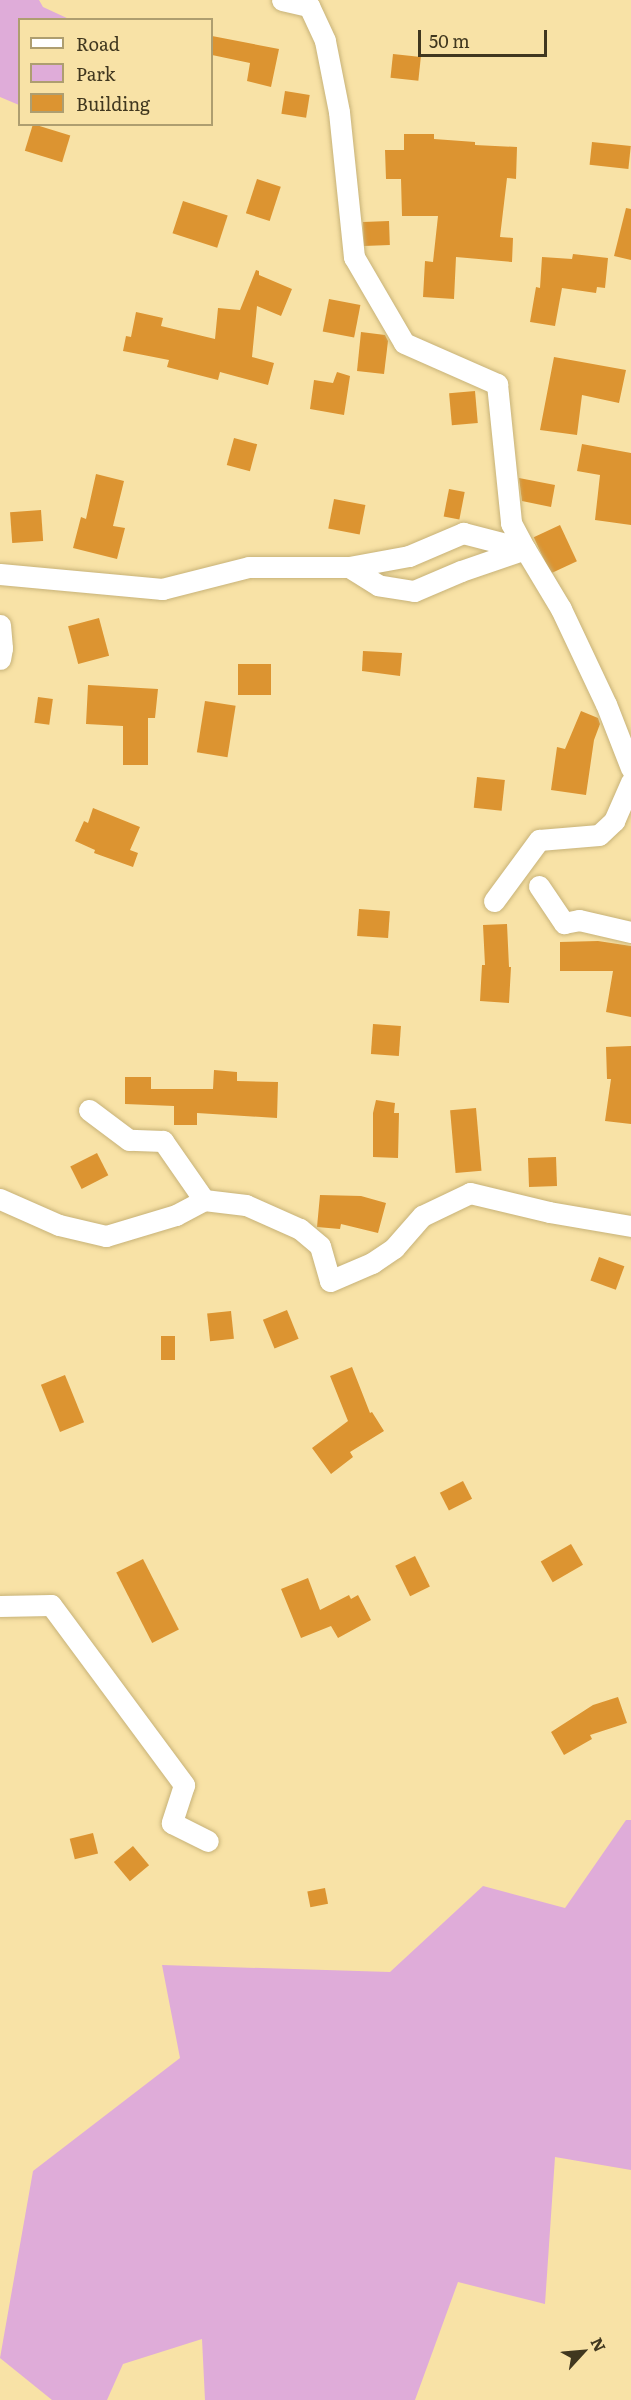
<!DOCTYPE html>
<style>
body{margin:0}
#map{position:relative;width:631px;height:2400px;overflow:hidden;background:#f8e2a6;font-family:Literata,serif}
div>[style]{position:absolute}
.green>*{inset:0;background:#dfacd9}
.building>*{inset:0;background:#dc9431;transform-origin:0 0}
.roads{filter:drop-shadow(0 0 2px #c7b278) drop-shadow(0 0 2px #c7b278)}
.street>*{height:21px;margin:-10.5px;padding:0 10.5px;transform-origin:10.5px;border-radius:10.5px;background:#fff}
span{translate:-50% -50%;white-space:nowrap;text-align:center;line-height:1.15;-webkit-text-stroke:5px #f8e2a6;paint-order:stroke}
.legend{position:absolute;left:18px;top:18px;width:195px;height:108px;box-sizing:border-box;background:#f8e2a6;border:2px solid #ae9e70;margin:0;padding:8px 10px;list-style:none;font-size:18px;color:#40371f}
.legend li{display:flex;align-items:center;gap:12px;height:30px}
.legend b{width:30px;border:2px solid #ae9e70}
.north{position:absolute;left:553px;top:2322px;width:60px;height:60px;-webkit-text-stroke:4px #f8e2a6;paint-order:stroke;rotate:64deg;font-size:16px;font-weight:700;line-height:24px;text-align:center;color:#40371f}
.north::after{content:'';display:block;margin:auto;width:21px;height:27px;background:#40371f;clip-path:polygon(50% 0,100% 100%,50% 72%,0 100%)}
.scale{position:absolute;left:418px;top:30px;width:129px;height:27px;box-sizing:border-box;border:3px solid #40371f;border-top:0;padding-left:8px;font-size:18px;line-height:21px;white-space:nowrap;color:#40371f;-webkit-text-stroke:4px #f8e2a6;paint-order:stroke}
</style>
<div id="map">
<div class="green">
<div style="clip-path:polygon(0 0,39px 0,43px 7px,69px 19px,20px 20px,19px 105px,0 97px)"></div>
<div style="clip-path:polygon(626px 1820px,631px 1820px,631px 2170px,555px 2157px,545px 2304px,458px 2282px,415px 2400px,205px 2400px,202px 2339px,123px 2364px,107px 2400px,52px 2400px,0 2358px,33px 2171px,180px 2058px,162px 1965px,390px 1972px,483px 1886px,565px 1908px)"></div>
</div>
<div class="building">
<div style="clip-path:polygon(212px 36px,279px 49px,271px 87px,247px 81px,250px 63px,212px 55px)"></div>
<div style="left:393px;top:54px;width:28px;height:24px;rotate:6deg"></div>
<div style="left:285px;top:91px;width:25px;height:23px;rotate:9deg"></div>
<div style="left:33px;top:124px;width:39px;height:28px;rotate:17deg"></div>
<div style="clip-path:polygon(404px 134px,434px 134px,434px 139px,475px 142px,475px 145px,517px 147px,516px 179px,507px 178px,500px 237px,513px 238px,512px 262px,456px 257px,454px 299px,423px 297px,425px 261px,433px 262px,438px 216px,402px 216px,401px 179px,386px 179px,385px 150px,404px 150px)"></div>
<div style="left:592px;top:142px;width:39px;height:23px;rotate:6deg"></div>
<div style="left:257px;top:179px;width:25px;height:36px;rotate:18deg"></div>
<div style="left:183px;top:201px;width:47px;height:34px;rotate:18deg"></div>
<div style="clip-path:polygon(626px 208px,631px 209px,631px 260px,614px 256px)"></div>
<div style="left:389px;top:221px;width:24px;height:26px;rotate:88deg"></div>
<div style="clip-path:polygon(573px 254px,608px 258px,605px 288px,597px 287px,596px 293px,562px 288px,555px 326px,530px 322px,536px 287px,540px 288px,542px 257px,572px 259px)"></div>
<div style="clip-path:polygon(256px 270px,259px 271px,259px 275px,292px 289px,281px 316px,257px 306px,252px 357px,274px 363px,268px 385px,220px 372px,218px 380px,167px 367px,169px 360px,123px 351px,126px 336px,131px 337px,136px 312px,163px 318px,161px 326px,215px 339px,218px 308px,240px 310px)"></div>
<div style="left:329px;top:299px;width:32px;height:33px;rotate:11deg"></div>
<div style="clip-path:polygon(361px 332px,385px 335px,388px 341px,384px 374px,357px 371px)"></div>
<div style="clip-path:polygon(554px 357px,626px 370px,619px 403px,582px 395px,577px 435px,540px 430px)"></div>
<div style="clip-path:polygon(337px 372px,350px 376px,344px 415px,310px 409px,314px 380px,333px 383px)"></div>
<div style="left:475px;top:391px;width:32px;height:26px;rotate:85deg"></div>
<div style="left:234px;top:438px;width:24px;height:28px;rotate:15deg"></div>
<div style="clip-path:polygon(582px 444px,631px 453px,631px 525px,595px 520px,600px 475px,577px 471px)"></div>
<div style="clip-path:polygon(96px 474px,124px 481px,113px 526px,125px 528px,117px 559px,73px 548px,81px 517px,86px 519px)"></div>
<div style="clip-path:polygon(519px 478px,555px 485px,551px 507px,522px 501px)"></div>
<div style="left:449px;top:489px;width:16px;height:28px;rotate:11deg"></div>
<div style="left:334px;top:499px;width:32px;height:30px;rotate:11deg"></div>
<div style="left:41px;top:510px;width:31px;height:31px;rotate:86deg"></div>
<div style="left:560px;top:525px;width:40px;height:29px;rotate:65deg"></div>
<div style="left:99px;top:618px;width:39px;height:32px;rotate:75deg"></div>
<div style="clip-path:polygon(363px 651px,402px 653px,400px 676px,362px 671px)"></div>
<div style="left:238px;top:664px;width:33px;height:31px"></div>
<div style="clip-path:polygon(88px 685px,158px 689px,155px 718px,148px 718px,148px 765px,123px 765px,123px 726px,86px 724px)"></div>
<div style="left:38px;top:697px;width:15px;height:26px;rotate:8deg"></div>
<div style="left:205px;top:701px;width:31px;height:52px;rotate:9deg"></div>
<div style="clip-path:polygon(581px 711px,598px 718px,600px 724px,594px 740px,586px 795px,551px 790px,557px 747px,565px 749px)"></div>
<div style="left:477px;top:777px;width:28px;height:31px;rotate:6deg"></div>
<div style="clip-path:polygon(93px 808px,140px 827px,130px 850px,138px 853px,133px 867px,94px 853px,95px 850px,75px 841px,84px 821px,88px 823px)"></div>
<div style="left:359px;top:909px;width:31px;height:27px;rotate:4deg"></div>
<div style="clip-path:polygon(507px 924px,509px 967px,511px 967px,509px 1003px,480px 1001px,482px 965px,485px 965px,483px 925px)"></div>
<div style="clip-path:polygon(598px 941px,631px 946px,631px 1017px,606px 1012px,613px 971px,560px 971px,560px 942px)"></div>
<div style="left:373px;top:1024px;width:28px;height:30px;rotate:4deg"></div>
<div style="clip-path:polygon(631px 1046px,631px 1124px,605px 1121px,611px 1079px,607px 1079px,606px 1047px)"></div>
<div style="clip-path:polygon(214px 1070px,237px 1072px,237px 1081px,278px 1082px,277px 1118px,197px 1113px,197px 1125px,174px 1125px,174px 1106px,125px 1104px,125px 1077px,151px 1077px,151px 1089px,213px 1089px)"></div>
<div style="clip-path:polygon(376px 1100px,395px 1103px,394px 1113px,399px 1113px,398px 1158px,373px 1157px,373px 1113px)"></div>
<div style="left:476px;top:1108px;width:63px;height:26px;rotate:85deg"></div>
<div style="left:97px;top:1153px;width:25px;height:30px;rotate:63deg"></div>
<div style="left:556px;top:1157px;width:29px;height:28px;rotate:88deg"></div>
<div style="clip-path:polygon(320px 1195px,361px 1196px,386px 1203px,378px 1233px,341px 1224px,340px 1229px,317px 1227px)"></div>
<div style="left:599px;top:1257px;width:27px;height:25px;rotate:20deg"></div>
<div style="left:287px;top:1310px;width:31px;height:26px;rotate:68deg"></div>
<div style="left:231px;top:1311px;width:28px;height:24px;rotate:84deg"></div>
<div style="left:161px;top:1336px;width:14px;height:24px"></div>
<div style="clip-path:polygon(352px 1367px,370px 1413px,372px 1412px,384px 1431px,350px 1452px,353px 1457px,331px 1474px,312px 1448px,348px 1421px,330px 1376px)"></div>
<div style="left:65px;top:1375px;width:51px;height:26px;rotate:68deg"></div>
<div style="left:463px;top:1481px;width:20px;height:26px;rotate:63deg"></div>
<div style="left:571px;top:1544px;width:24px;height:35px;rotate:60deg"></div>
<div style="left:415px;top:1556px;width:34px;height:22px;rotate:64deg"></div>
<div style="left:143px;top:1559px;width:79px;height:30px;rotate:63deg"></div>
<div style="clip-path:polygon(308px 1578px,320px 1610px,349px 1595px,351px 1599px,358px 1595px,371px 1620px,338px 1638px,331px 1626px,301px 1638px,281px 1589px)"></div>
<div style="clip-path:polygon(618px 1697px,627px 1723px,590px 1735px,592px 1739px,564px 1755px,551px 1732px,593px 1705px)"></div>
<div style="left:93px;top:1833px;width:21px;height:24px;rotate:76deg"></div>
<div style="left:133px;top:1846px;width:25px;height:25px;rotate:50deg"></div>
<div style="left:325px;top:1888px;width:16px;height:18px;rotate:79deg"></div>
</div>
<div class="roads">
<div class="street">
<div style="left:282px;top:0;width:28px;rotate:13deg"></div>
<div style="left:309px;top:6px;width:38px;rotate:65deg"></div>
<div style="left:325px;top:41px;width:72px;rotate:78.8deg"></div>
<div style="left:339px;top:112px;width:146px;rotate:84.1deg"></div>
<div style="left:354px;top:257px;width:99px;rotate:59.8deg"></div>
<div style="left:404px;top:343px;width:102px;rotate:23.8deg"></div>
<div style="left:497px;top:384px;width:140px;rotate:84.2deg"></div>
<div style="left:511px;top:523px;width:30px;rotate:62deg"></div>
<div style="left:525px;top:549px;width:68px;rotate:161deg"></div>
<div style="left:461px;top:571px;width:51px;rotate:156.9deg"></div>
<div style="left:414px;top:591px;width:36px;rotate:-171deg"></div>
<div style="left:378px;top:585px;width:34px;rotate:-148deg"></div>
<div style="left:0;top:574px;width:163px;rotate:5.3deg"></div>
<div style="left:162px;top:589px;width:90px;rotate:-14.2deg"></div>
<div style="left:249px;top:567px;width:100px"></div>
<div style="left:349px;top:567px;width:61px;rotate:-10.4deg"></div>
<div style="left:409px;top:556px;width:59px;rotate:-23.1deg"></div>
<div style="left:463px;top:533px;width:64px;rotate:14.5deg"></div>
<div style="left:525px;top:549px;width:70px;rotate:59deg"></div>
<div style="left:561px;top:609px;width:105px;rotate:64.7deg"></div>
<div style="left:606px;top:704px;width:69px;rotate:68.7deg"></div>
<div style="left:0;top:625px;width:23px;rotate:85deg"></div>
<div style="left:2px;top:648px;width:11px;rotate:100deg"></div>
<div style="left:539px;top:886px;width:45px;rotate:56deg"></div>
<div style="left:564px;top:923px;width:15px;rotate:-11deg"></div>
<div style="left:579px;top:920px;width:53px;rotate:13deg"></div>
<div style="left:494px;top:901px;width:76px;rotate:-53.6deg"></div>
<div style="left:539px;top:840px;width:60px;rotate:-4.8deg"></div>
<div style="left:599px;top:835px;width:21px;rotate:-43deg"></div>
<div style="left:614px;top:821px;width:43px;rotate:-66.4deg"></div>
<div style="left:0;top:1199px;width:64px;rotate:23.8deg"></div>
<div style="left:59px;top:1225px;width:48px;rotate:13.2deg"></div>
<div style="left:106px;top:1236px;width:73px;rotate:-16.7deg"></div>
<div style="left:176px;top:1215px;width:32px;rotate:-28deg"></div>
<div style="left:204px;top:1200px;width:72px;rotate:-124.8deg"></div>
<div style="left:163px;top:1141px;width:34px;rotate:-178deg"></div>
<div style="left:129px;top:1140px;width:50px;rotate:-143.1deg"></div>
<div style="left:204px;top:1200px;width:42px;rotate:6.8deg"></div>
<div style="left:246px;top:1205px;width:59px;rotate:24deg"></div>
<div style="left:300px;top:1229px;width:26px;rotate:40deg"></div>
<div style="left:320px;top:1246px;width:36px;rotate:74deg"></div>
<div style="left:330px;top:1281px;width:46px;rotate:-23.2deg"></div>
<div style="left:372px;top:1263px;width:27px;rotate:-34deg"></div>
<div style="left:394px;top:1248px;width:43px;rotate:-48.8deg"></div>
<div style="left:422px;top:1216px;width:53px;rotate:-25.6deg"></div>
<div style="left:470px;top:1193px;width:81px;rotate:13.5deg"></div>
<div style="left:549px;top:1212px;width:83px;rotate:9.7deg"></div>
<div style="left:0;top:1606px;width:51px;rotate:-1.1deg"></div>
<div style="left:51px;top:1605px;width:224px;rotate:53.5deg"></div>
<div style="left:184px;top:1785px;width:40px;rotate:108deg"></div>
<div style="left:172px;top:1823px;width:40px;rotate:26.6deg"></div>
</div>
</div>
<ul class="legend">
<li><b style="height:8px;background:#fff"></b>Road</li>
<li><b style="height:16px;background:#dfacd9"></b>Park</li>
<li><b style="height:16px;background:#dc9431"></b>Building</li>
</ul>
<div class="north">N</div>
<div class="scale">50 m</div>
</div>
